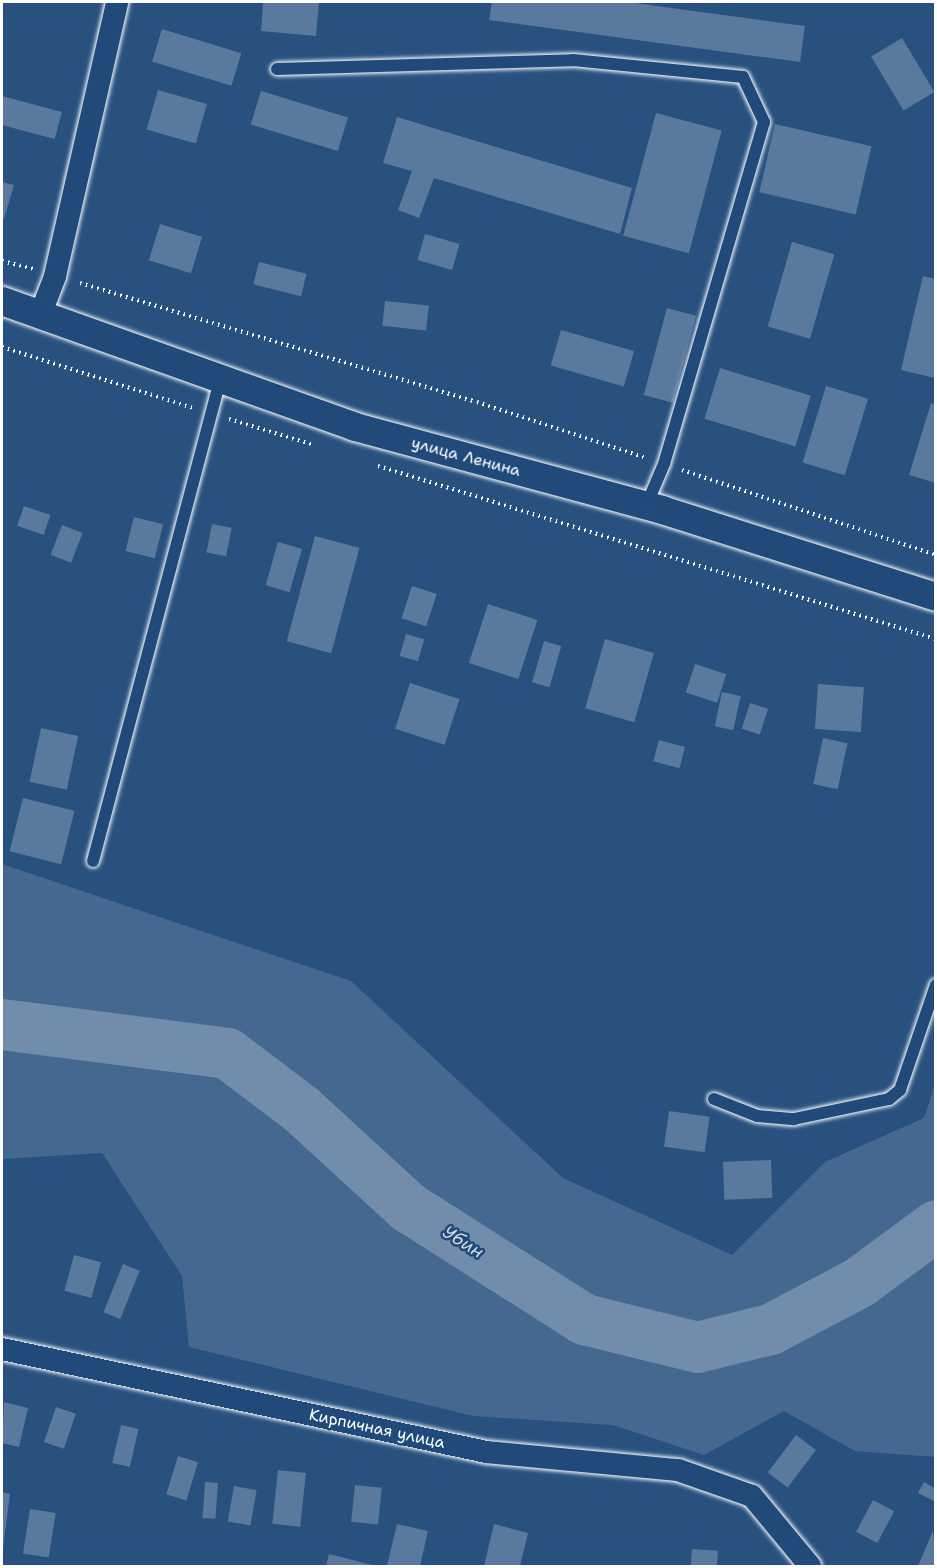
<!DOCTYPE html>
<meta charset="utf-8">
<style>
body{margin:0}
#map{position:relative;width:937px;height:1568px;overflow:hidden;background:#28517f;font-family:"Shantell Sans",sans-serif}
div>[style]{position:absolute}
.green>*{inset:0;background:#446890}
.river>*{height:51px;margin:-25.5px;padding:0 25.5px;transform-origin:25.5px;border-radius:25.5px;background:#718dab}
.building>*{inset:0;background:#5a7a9d;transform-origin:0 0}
.path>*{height:4px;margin-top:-2px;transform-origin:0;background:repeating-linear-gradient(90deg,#fff 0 1.5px,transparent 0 6px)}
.roads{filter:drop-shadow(0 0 2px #fff) drop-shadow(0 0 2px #fff)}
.service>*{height:12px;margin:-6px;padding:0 6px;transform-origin:6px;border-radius:6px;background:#1f4a7a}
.minor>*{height:22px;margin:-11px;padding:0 11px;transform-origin:11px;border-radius:11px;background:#1f4a7a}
.tertiary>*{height:28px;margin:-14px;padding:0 14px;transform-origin:14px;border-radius:14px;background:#1f4a7a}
span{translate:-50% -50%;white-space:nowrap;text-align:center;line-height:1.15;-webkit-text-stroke:5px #1f4a7a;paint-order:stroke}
.street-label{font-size:16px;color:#fff}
.water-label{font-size:18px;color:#d4dde6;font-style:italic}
.frame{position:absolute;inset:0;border:3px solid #fff;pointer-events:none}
</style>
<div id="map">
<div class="green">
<div style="clip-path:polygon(2px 864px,351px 981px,563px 1178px,732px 1255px,825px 1162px,924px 1118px,935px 1084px,935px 1457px,855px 1451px,784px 1411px,704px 1455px,613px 1425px,473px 1416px,189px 1347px,182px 1276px,102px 1153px,2px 1159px)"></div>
</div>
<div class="river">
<div style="left:2px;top:1024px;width:227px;rotate:7.3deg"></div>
<div style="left:227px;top:1053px;width:93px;rotate:37.1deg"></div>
<div style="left:301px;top:1109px;width:145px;rotate:42.5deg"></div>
<div style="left:408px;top:1207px;width:209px;rotate:32.5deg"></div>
<div style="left:584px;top:1319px;width:116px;rotate:13.9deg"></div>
<div style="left:697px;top:1347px;width:75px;rotate:-13.9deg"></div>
<div style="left:770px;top:1329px;width:101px;rotate:-27.8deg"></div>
<div style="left:859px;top:1282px;width:96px;rotate:-36.5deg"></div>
</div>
<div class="building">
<div style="clip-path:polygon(263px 2px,319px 2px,316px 36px,261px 31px)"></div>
<div style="clip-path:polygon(492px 2px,627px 2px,805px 26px,800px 62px,489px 20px)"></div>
<div style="left:162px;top:29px;width:83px;height:34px;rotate:17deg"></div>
<div style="left:902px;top:38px;width:63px;height:36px;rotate:59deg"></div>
<div style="left:158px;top:90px;width:51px;height:41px;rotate:16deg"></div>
<div style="left:261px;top:91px;width:91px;height:35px;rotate:17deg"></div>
<div style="left:2px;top:96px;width:62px;height:28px;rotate:15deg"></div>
<div style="left:656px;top:113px;width:68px;height:127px;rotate:15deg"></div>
<div style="clip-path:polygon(397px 117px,632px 188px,620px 234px,434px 178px,419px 218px,398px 210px,412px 171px,383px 163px)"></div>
<div style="left:775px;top:124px;width:99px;height:70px;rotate:13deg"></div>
<div style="clip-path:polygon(2px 182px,14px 185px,4px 219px,2px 218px)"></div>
<div style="left:160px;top:224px;width:44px;height:38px;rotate:17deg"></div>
<div style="left:425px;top:234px;width:36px;height:27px;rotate:16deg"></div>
<div style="left:792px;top:242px;width:44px;height:88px;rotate:16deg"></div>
<div style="left:259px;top:262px;width:49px;height:23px;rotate:14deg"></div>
<div style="clip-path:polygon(923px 276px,936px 279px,935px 378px,901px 370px)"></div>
<div style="left:385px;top:301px;width:44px;height:25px;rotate:6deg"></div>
<div style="left:667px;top:308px;width:30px;height:90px;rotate:15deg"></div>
<div style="left:561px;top:330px;width:76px;height:37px;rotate:16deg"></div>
<div style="left:720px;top:368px;width:95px;height:53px;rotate:17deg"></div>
<div style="left:826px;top:386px;width:44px;height:80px;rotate:17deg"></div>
<div style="clip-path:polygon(931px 403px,936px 405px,936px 483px,909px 475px)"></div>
<div style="left:24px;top:506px;width:28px;height:21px;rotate:19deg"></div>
<div style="left:134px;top:517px;width:30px;height:35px;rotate:14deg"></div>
<div style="left:212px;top:524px;width:20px;height:29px;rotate:11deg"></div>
<div style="left:62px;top:525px;width:22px;height:32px;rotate:21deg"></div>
<div style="left:315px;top:536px;width:46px;height:109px;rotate:15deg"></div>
<div style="left:278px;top:542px;width:25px;height:45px;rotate:16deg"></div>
<div style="left:412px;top:586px;width:26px;height:34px;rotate:18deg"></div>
<div style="left:488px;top:604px;width:52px;height:62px;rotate:18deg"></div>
<div style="left:406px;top:634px;width:19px;height:23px;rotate:16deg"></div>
<div style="left:605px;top:639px;width:51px;height:72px;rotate:16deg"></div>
<div style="left:544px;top:641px;width:18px;height:43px;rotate:16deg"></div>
<div style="left:695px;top:664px;width:33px;height:30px;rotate:18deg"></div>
<div style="left:410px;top:683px;width:52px;height:48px;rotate:18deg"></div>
<div style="left:818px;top:684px;width:46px;height:45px;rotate:4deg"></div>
<div style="left:722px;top:692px;width:19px;height:35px;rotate:12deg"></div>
<div style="left:750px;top:703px;width:19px;height:27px;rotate:18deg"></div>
<div style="left:41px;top:728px;width:38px;height:55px;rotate:12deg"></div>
<div style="left:823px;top:738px;width:25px;height:47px;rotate:12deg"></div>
<div style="left:659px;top:740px;width:27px;height:22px;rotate:15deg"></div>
<div style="left:23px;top:798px;width:53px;height:55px;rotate:14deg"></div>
<div style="left:669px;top:1111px;width:41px;height:36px;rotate:8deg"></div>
<div style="left:771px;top:1160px;width:38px;height:48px;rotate:88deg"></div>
<div style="left:74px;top:1255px;width:28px;height:37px;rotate:15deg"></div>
<div style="left:123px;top:1264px;width:18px;height:52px;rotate:22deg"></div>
<div style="clip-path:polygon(4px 1402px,28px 1408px,19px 1447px,2px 1443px)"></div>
<div style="left:56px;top:1407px;width:21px;height:37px;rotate:19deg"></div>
<div style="left:121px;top:1425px;width:18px;height:39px;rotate:13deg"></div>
<div style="left:796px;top:1435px;width:25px;height:47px;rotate:37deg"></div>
<div style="left:178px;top:1456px;width:21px;height:40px;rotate:17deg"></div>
<div style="left:278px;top:1470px;width:28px;height:54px;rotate:6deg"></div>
<div style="left:205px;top:1482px;width:13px;height:36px;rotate:4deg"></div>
<div style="clip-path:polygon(924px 1482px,936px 1489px,936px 1502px,918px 1493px)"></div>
<div style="left:355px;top:1485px;width:27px;height:37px;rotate:6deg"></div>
<div style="left:234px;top:1486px;width:23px;height:36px;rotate:10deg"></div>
<div style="clip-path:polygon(2px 1492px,10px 1494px,3px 1548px,2px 1548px)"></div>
<div style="left:873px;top:1500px;width:24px;height:36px;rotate:28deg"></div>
<div style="left:30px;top:1509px;width:26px;height:45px;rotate:9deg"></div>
<div style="clip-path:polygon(397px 1524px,428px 1531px,420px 1566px,387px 1566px)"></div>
<div style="clip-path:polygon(494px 1524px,528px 1533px,520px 1566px,484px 1566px)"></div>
<div style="clip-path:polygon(933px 1531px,936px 1566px,918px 1566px)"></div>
<div style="left:692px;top:1549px;width:26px;height:17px;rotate:4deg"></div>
<div style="clip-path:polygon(329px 1554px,376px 1566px,326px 1566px)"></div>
</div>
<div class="path">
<div style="left:2px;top:261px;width:32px;rotate:14deg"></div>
<div style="left:80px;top:283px;width:414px;rotate:16.7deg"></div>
<div style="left:477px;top:402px;width:178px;rotate:18.3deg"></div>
<div style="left:2px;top:347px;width:201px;rotate:17.7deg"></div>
<div style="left:229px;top:419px;width:86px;rotate:17deg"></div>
<div style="left:378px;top:466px;width:584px;rotate:17.23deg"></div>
<div style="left:682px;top:470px;width:268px;rotate:18.5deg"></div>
</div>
<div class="roads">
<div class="service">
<div style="left:277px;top:69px;width:296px;rotate:-1.7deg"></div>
<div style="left:573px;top:60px;width:171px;rotate:5.7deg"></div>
<div style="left:743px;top:77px;width:50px;rotate:65deg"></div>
<div style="left:764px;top:122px;width:356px;rotate:106.3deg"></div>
<div style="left:664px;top:464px;width:46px;rotate:113.2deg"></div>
<div style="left:93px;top:861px;width:498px;rotate:-75.2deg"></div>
<div style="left:714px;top:1099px;width:46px;rotate:21.6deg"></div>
<div style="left:757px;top:1116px;width:37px;rotate:5deg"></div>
<div style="left:794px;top:1119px;width:97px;rotate:-11.9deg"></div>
<div style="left:889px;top:1099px;width:14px;rotate:-39deg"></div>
<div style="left:900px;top:1090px;width:111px;rotate:-71.1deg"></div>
</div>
<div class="minor">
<div style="left:41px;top:313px;width:40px;rotate:-69deg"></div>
<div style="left:55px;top:276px;width:281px;rotate:-77.2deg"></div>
<div style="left:2px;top:1349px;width:495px;rotate:12deg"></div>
<div style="left:486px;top:1452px;width:193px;rotate:5.4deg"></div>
<div style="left:678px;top:1470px;width:78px;rotate:19.4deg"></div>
<div style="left:752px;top:1496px;width:91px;rotate:50.4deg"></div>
</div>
<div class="tertiary">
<div style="left:2px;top:301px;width:375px;rotate:19.6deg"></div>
<div style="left:355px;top:427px;width:318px;rotate:15.1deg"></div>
<div style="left:662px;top:510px;width:287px;rotate:17.6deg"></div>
</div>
</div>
<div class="street-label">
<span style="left:466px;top:457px;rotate:15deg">улица Ленина</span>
<span style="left:377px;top:1429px;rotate:12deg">Кирпичная улица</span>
</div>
<div class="water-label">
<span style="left:463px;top:1242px;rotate:32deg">Убин</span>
</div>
<div class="frame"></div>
</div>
